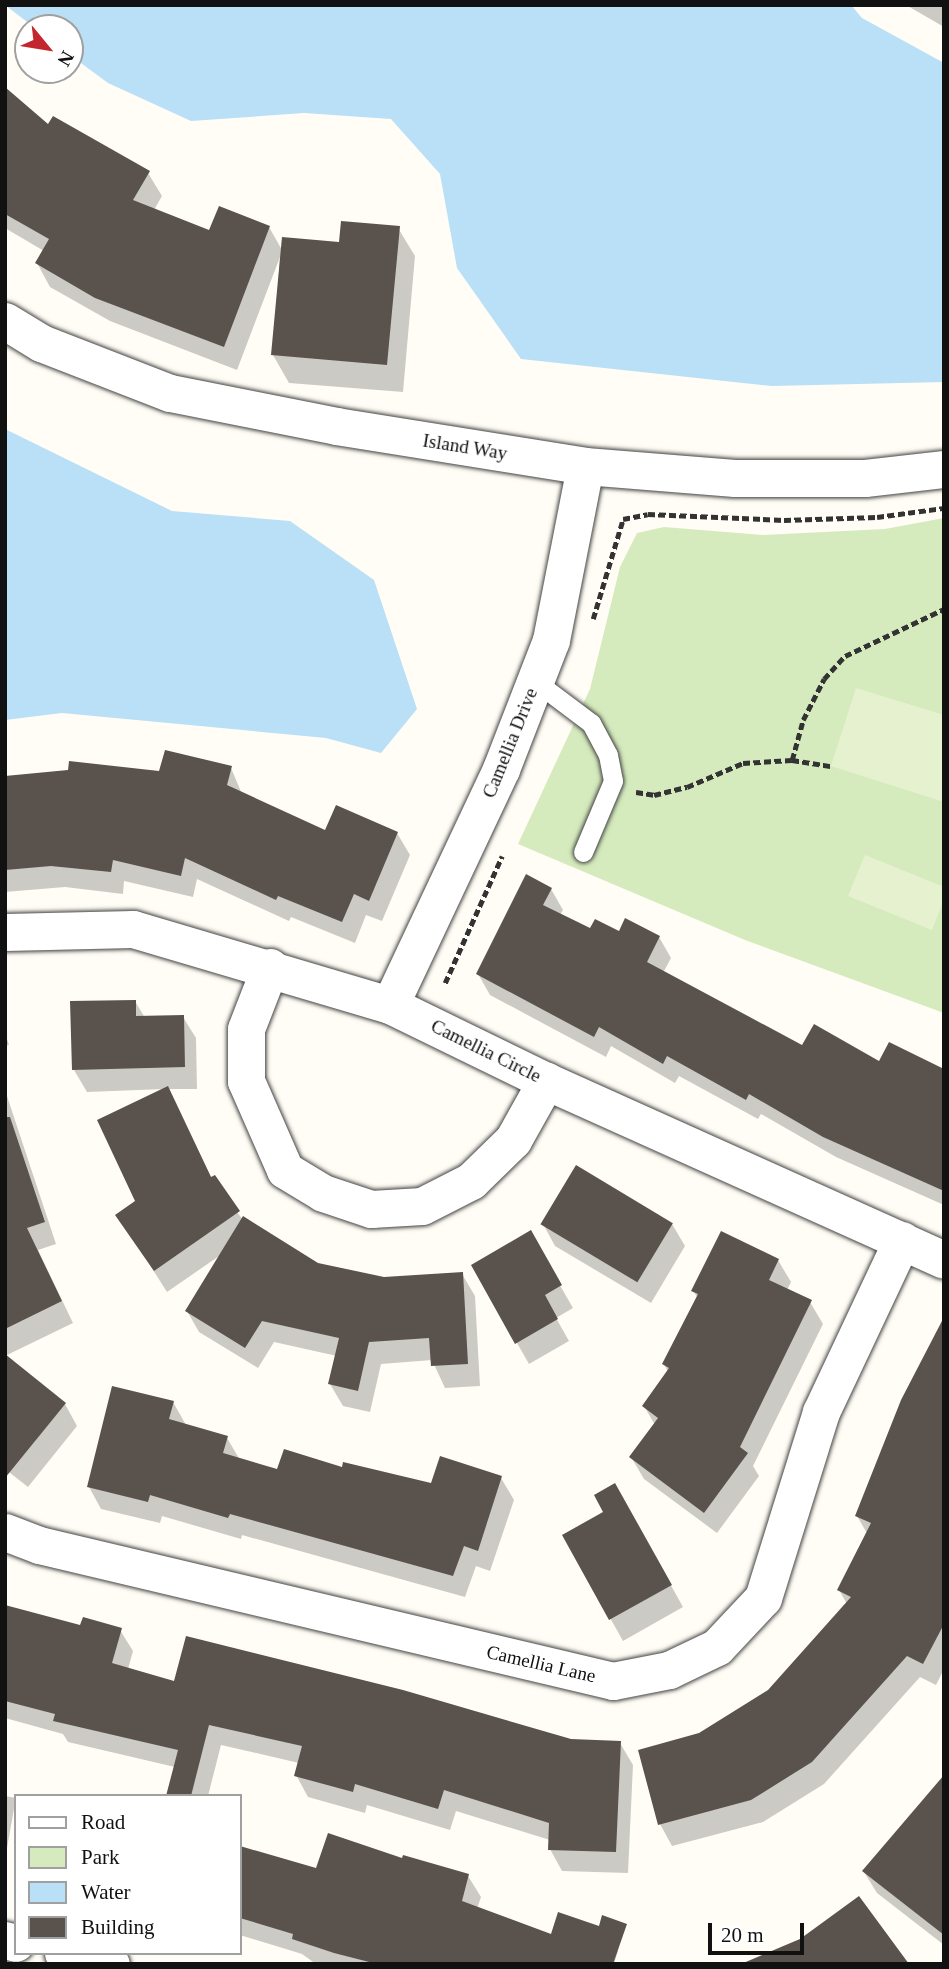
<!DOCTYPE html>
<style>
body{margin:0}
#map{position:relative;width:949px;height:1969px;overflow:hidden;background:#fffdf5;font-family:"Times New Roman",serif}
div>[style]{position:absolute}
.green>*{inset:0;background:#d5ebbd}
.pitch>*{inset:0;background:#e6f2cf}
.water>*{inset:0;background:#b9e0f7}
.shadow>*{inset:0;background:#0003;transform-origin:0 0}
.building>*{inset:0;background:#5a524d;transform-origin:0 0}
.path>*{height:4.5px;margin-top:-2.25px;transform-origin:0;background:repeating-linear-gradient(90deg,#333 0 7px,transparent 0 10.5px)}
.roads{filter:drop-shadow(0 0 2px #444) drop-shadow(0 0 2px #444)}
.service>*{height:19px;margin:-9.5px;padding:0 9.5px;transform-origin:9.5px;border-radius:9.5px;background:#fff}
.minor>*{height:37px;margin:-18.5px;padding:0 18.5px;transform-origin:18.5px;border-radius:18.5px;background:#fff}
span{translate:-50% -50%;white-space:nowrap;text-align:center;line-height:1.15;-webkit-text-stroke:7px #fff;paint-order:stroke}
.street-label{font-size:19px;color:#111}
.frame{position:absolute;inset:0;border:7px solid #111;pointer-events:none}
.legend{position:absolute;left:14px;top:1794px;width:228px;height:161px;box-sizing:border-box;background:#fff;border:2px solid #a0a0a0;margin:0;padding:9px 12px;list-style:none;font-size:21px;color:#111}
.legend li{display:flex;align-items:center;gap:14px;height:35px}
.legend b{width:35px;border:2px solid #a0a0a0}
.north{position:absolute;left:14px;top:14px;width:70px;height:70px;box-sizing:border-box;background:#fff;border:2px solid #a0a0a0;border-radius:50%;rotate:120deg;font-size:19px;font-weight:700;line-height:28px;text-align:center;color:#111}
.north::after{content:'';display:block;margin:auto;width:24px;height:32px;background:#c4262e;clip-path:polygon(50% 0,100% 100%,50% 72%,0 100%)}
.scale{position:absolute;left:708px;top:1923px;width:96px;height:32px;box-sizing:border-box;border:4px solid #111;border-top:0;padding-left:9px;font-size:21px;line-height:24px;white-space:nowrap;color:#111;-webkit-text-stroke:5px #fff;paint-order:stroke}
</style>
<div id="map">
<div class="green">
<div style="clip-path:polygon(944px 518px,944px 1013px,745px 940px,518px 844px,590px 689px,620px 567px,637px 533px,664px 527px,763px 535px,885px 529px)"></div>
</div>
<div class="pitch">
<div style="clip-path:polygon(856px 688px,944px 715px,944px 802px,831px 766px)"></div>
<div style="clip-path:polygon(865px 855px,944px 887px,944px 899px,932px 930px,848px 896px)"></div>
</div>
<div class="water">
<div style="clip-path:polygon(5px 5px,851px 5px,862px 18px,944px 63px,944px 382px,772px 386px,521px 359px,457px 268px,440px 174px,391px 119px,304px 113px,191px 121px,108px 83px,70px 55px,70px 28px,35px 28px)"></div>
<div style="clip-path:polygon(5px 429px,172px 511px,290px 521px,374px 580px,417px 709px,381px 753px,326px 738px,62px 713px,5px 720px)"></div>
</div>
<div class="shadow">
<div style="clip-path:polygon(906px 5px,944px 5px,944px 27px)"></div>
<div style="clip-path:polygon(5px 89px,49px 127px,148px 173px,162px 196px,154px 210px,210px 232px,269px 227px,282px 250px,341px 244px,398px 228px,415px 256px,403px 392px,289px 383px,273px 355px,280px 257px,237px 370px,110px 321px,50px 287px,37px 263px,44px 251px,5px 228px)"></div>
<div style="clip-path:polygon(231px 768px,242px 794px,326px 832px,397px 833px,410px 855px,382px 921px,366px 915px,355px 943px,291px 917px,289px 921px,197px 879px,193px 897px,124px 881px,123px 894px,65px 887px,5px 892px,5px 778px)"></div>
<div style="clip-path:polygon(551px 889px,563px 910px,560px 915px,591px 931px,659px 937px,671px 958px,663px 973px,802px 1047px,880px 1064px,944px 1071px,944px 1205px,836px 1157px,761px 1114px,758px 1119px,679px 1076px,675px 1083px,611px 1046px,606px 1057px,490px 995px,478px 974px)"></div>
<div style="clip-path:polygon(135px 1001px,145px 1018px,183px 1017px,196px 1038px,197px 1089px,168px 1089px,212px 1179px,243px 1220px,318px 1264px,384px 1279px,462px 1274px,475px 1296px,480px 1386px,445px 1388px,432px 1360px,381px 1364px,370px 1412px,343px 1406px,330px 1384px,337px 1356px,274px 1342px,258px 1368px,199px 1332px,187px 1311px,222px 1254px,167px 1292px,118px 1215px,137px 1202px,165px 1089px,87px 1092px,74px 1070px)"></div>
<div style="clip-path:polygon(5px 1033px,9px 1045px,5px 1046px)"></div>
<div style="clip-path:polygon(5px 1090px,56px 1244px,38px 1250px,73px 1323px,5px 1356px)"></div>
<div style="clip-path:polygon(543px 1224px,672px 1224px,685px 1246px,651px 1303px,555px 1246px)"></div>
<div style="clip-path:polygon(530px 1233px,573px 1308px,556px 1318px,569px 1341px,529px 1364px,473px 1266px)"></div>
<div style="clip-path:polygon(778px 1260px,791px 1282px,787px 1290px,810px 1302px,823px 1324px,753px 1466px,759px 1476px,717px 1533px,644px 1479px,631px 1457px,655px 1425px,644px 1406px,668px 1372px,664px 1364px,698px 1298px,693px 1291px)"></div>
<div style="clip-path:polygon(944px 1333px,944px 1669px,936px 1685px,920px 1677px,824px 1784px,763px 1822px,672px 1846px,660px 1824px,700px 1735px,769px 1692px,847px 1604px,839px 1590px,868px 1535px,857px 1516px)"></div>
<div style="clip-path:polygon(173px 1402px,186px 1425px,227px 1438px,240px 1460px,279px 1472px,343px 1469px,432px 1485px,501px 1478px,514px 1500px,490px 1571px,476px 1566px,465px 1597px,242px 1535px,241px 1539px,162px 1516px,160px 1523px,101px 1509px,89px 1487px)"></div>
<div style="clip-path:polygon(65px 1404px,77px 1426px,28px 1487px,5px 1469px)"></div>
<div style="clip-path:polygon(615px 1485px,683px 1607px,623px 1641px,564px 1536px,606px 1513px)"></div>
<div style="clip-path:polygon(5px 1606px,82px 1627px,120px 1630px,133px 1651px,128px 1669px,175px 1683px,571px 1741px,620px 1743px,633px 1765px,628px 1873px,562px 1871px,550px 1849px,550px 1840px,456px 1811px,450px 1830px,367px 1805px,365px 1813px,308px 1797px,296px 1775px,299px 1763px,221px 1745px,208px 1796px,168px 1796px,175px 1767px,68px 1742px,63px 1734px,5px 1718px)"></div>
<div style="clip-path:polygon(944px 1778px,944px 1945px,877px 1893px,864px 1872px)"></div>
<div style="left:5px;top:1796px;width:11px;height:98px;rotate:10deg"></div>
<div style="clip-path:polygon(240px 1848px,317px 1870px,403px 1861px,468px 1876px,481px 1897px,477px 1909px,552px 1936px,605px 1930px,618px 1951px,614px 1964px,316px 1964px,302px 1954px,240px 1935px)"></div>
</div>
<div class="building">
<div style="clip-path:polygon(5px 87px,48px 124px,53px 116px,150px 171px,133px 200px,209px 230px,219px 206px,270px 226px,224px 347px,95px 298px,35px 263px,49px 239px,5px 214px)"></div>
<div style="clip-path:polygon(341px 221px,400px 226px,387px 365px,271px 355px,282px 237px,339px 242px)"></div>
<div style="clip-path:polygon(165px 750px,232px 766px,227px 785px,325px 830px,336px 805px,398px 832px,369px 901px,354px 894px,342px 922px,278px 896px,276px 900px,185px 858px,181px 876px,113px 860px,111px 872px,51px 866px,5px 870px,5px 776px,68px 770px,69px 761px,159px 771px)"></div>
<div style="clip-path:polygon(526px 874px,552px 888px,543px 905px,590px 928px,595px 919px,619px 931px,625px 918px,660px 936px,647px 962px,802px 1045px,814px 1024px,879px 1061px,889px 1042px,944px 1069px,944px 1191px,823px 1137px,749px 1094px,746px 1100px,667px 1056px,663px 1064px,599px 1027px,594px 1037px,476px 974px)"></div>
<div style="clip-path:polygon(136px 1000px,136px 1016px,184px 1015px,185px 1067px,72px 1070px,70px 1001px)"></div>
<div style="clip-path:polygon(168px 1086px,211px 1177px,215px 1175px,240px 1211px,154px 1271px,115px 1215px,135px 1201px,97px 1120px)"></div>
<div style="clip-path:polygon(5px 1117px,10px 1117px,45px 1222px,27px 1228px,62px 1301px,5px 1329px)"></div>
<div style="left:576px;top:1165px;width:113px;height:69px;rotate:31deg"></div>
<div style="clip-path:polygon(243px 1216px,318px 1263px,384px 1277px,463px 1272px,468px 1364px,431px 1366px,429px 1338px,369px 1342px,358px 1391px,328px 1384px,339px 1338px,262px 1321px,245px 1348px,185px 1311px)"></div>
<div style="clip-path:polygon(531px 1230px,562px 1285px,545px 1295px,558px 1319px,515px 1344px,471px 1265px)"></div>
<div style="clip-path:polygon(721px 1231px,779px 1259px,769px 1280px,812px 1300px,740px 1447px,748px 1453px,704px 1513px,629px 1457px,658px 1418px,642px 1406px,669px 1368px,662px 1364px,698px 1294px,691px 1291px)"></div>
<div style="clip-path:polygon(944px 1317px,944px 1624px,923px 1664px,907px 1656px,812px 1762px,751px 1800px,658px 1825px,638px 1750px,699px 1733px,768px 1690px,851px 1597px,837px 1590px,871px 1523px,855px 1516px,901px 1400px)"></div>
<div style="clip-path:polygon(5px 1354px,66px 1403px,5px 1478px)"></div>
<div style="clip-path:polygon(112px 1386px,174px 1401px,169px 1419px,228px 1436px,223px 1453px,277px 1469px,284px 1449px,342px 1467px,343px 1462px,431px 1483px,440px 1456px,502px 1476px,478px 1551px,464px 1546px,453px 1576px,230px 1514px,228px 1518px,150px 1495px,148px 1502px,87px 1487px)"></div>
<div style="clip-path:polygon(615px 1483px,672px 1585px,609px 1620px,562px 1535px,603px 1512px,594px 1495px)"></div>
<div style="clip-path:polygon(5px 1605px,80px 1625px,83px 1617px,122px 1628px,112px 1663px,174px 1681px,186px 1636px,403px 1690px,571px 1739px,621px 1741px,616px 1852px,548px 1850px,549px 1823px,444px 1790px,438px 1809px,355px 1784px,353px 1792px,294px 1776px,302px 1746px,209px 1725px,191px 1796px,166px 1796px,178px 1750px,53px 1721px,55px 1714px,5px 1701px)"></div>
<div style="clip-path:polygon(944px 1775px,944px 1935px,862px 1871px)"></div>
<div style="clip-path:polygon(328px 1833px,402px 1858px,403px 1855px,469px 1874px,462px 1901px,551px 1934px,558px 1912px,599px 1926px,602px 1915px,627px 1924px,613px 1964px,377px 1964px,334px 1953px,292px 1939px,293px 1934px,240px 1918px,240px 1846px,316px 1868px)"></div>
<div style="clip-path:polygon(859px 1896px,909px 1964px,741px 1964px,800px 1939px)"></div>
</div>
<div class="path">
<div style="left:593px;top:619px;width:104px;rotate:-73.3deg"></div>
<div style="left:623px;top:519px;width:25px;rotate:-11deg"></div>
<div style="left:648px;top:514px;width:136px;rotate:2.5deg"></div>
<div style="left:784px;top:520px;width:93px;rotate:-1.8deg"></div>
<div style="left:877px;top:517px;width:68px;rotate:-7.7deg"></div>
<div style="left:792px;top:760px;width:41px;rotate:-74.6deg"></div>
<div style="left:803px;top:720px;width:46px;rotate:-62.9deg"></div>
<div style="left:824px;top:679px;width:31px;rotate:-48deg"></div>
<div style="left:845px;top:656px;width:110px;rotate:-25.4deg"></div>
<div style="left:636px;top:792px;width:18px;rotate:9deg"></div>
<div style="left:654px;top:795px;width:34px;rotate:-14deg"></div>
<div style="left:687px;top:787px;width:61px;rotate:-23.2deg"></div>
<div style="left:743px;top:763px;width:49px;rotate:-3.5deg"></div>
<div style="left:792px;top:760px;width:39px;rotate:9deg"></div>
<div style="left:445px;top:983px;width:139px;rotate:-65.8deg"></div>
</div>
<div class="roads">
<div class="service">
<div style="left:535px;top:681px;width:70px;rotate:36.9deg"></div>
<div style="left:591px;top:723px;width:36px;rotate:62deg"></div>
<div style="left:608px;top:755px;width:26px;rotate:79deg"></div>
<div style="left:613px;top:781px;width:77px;rotate:112.9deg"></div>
</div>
<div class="minor">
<div style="left:5px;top:321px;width:42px;rotate:31.4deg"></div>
<div style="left:41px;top:343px;width:138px;rotate:21.2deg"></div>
<div style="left:170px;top:393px;width:169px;rotate:11.2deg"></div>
<div style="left:336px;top:426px;width:252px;rotate:9.1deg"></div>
<div style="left:585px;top:466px;width:150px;rotate:4.6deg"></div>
<div style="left:735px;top:478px;width:130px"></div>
<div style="left:865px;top:478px;width:80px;rotate:-6.5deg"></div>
<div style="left:5px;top:932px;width:128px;rotate:-1.3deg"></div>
<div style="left:133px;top:929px;width:268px;rotate:16.5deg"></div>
<div style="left:390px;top:1005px;width:174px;rotate:26deg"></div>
<div style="left:546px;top:1081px;width:436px;rotate:24.2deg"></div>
<div style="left:270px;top:967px;width:66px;rotate:111.2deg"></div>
<div style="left:246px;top:1029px;width:52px;rotate:90deg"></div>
<div style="left:246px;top:1081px;width:97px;rotate:66.3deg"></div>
<div style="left:285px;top:1170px;width:44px;rotate:31.2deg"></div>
<div style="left:323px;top:1193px;width:51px;rotate:18.4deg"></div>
<div style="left:371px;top:1209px;width:51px;rotate:-3.4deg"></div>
<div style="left:422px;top:1206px;width:55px;rotate:-27deg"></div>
<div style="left:471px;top:1181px;width:59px;rotate:-44.3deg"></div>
<div style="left:513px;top:1140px;width:68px;rotate:-60.8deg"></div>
<div style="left:390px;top:1005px;width:261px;rotate:-64.8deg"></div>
<div style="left:501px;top:769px;width:138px;rotate:-68.8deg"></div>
<div style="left:551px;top:640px;width:177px;rotate:-78.9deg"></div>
<div style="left:5px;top:1532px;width:36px;rotate:21deg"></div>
<div style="left:39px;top:1545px;width:590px;rotate:13.33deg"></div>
<div style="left:613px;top:1681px;width:57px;rotate:-11.1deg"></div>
<div style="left:669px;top:1670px;width:53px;rotate:-25.6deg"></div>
<div style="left:717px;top:1647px;width:67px;rotate:-46.8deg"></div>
<div style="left:763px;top:1598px;width:195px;rotate:-72.7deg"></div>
<div style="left:821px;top:1412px;width:190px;rotate:-64.8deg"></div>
<div style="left:5px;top:1940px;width:11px;rotate:15deg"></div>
<div style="left:63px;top:1953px;width:49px;rotate:12.9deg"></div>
</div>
</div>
<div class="street-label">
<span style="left:465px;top:447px;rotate:9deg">Island Way</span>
<span style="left:510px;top:743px;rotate:-68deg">Camellia Drive</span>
<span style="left:486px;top:1051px;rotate:26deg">Camellia Circle</span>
<span style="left:541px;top:1664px;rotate:13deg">Camellia Lane</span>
</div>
<div class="frame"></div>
<ul class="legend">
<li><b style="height:9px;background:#fff"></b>Road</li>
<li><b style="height:19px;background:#d5ebbd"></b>Park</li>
<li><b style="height:19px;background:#b9e0f7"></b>Water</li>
<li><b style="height:19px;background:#5a524d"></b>Building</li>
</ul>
<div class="north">N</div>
<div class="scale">20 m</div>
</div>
